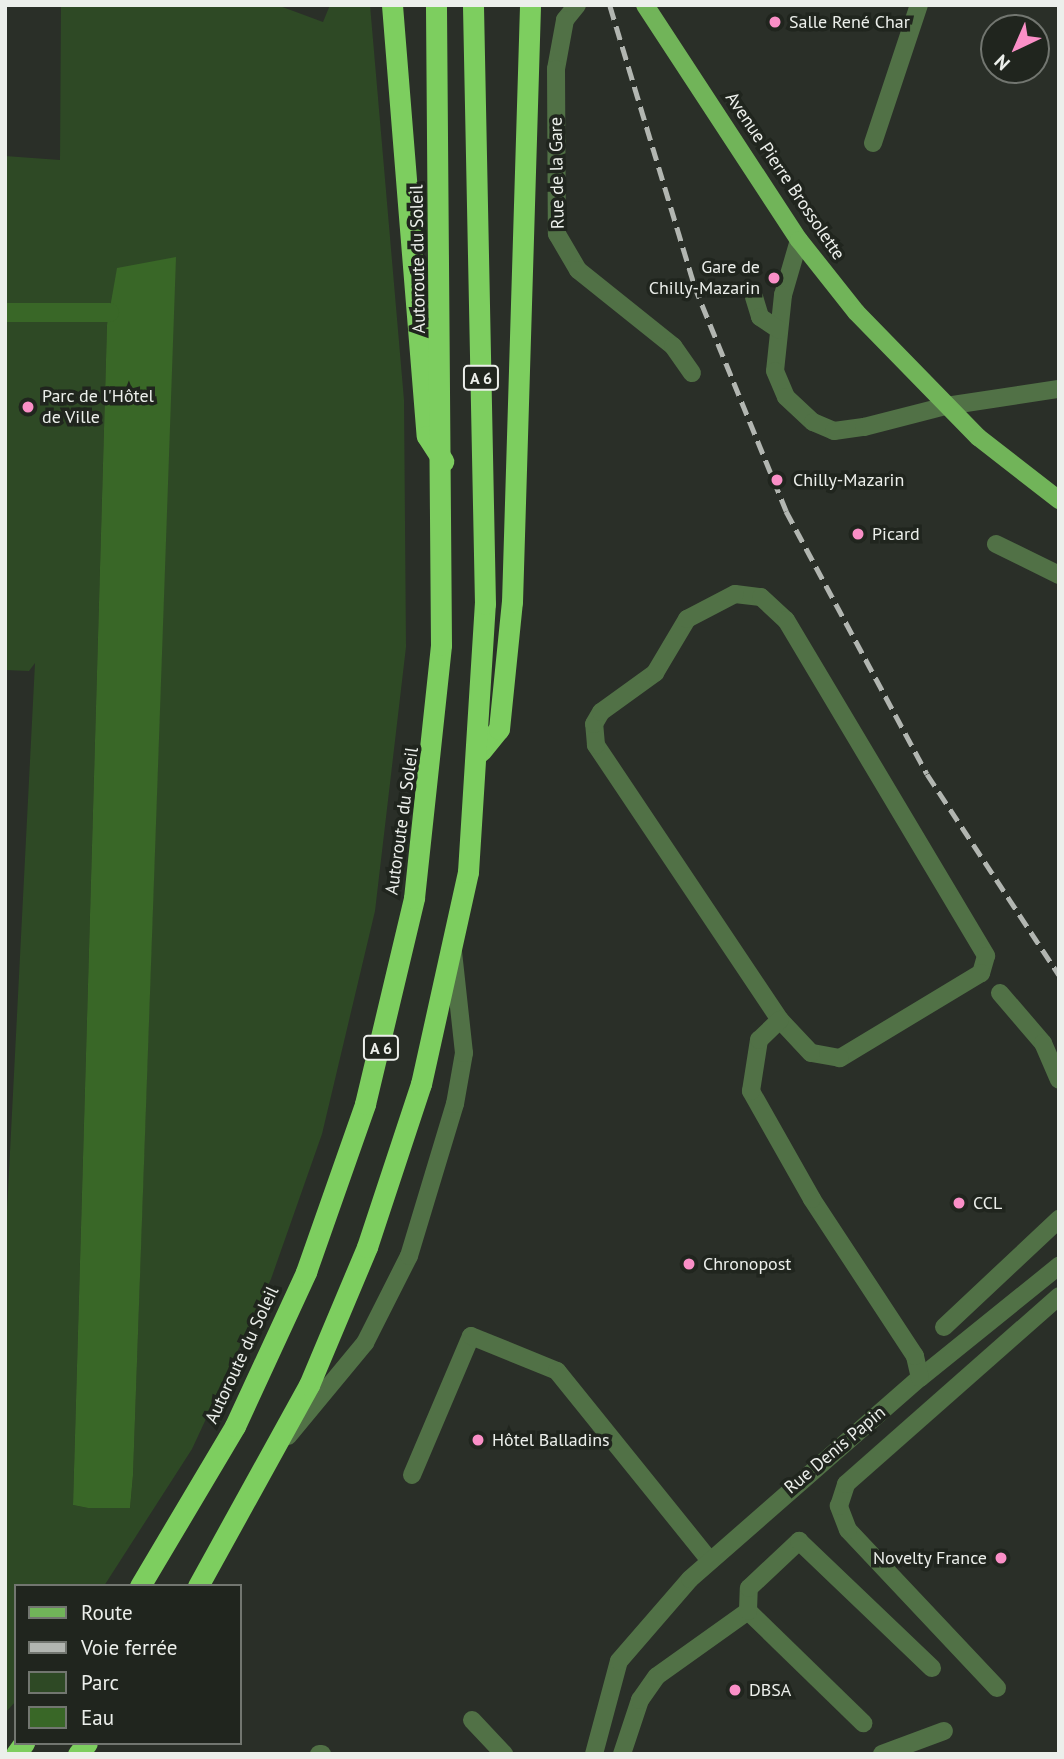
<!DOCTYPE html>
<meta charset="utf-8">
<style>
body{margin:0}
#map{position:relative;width:1064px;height:1759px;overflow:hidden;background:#2a2f28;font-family:"PT Sans",sans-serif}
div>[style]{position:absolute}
.green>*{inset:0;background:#2e4925}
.water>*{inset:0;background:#396727}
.canal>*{height:19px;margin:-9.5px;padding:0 9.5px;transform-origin:9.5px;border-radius:9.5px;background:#396727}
.minor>*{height:18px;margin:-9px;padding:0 9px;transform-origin:9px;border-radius:9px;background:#517146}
.major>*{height:18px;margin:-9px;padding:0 9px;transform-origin:9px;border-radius:9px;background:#71b459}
.highway>*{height:21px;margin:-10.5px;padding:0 10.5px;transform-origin:10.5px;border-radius:10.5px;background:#7dce5f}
.rail>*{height:5px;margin-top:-2.5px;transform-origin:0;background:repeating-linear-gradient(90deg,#b2b6b1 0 14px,transparent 0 21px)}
.dots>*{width:19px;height:19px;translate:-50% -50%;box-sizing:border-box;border:4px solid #20251e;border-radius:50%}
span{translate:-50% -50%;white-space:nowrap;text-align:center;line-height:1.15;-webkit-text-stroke:7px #20251e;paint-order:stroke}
.shield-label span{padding:2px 5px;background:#20251e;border:2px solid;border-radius:5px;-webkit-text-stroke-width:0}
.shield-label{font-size:16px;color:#ecefeb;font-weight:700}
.poi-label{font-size:18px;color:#ecefeb}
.left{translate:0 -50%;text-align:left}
.right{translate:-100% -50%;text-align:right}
.street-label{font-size:18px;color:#ecefeb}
.frame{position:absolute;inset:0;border:7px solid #ecefeb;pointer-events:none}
.legend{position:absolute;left:14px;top:1584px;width:228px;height:161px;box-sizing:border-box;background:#20251e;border:2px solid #727670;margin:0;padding:9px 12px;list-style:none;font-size:21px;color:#ecefeb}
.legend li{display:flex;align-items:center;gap:14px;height:35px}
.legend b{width:35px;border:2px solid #727670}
.north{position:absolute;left:980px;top:14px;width:70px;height:70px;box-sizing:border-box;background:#20251e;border:2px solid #727670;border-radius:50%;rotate:224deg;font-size:19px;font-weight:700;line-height:28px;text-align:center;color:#ecefeb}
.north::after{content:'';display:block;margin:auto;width:24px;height:32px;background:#fa8fc7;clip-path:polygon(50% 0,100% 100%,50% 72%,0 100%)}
</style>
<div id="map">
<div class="green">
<div style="clip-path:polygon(evenodd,61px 5px,277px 5px,323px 22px,330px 5px,370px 5px,404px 400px,406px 647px,375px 911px,322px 1134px,271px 1279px,192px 1449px,104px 1586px,16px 1586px,16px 1701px,5px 1713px,5px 1250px,35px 663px,29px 671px,5px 670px,5px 156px,60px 160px,61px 5px,175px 258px,133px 1475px,130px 1508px,88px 1508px,73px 1505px,107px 325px,175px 258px)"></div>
</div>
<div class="water">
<div style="clip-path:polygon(176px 257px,133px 1475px,130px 1508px,88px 1508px,73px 1505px,107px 325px,117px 268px)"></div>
</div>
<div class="canal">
<div style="left:5px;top:312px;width:104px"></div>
</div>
<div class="minor">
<div style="left:577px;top:5px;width:19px;rotate:129deg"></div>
<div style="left:565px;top:20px;width:50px;rotate:100.4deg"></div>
<div style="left:556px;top:69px;width:165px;rotate:89.7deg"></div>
<div style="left:557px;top:234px;width:42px;rotate:59.7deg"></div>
<div style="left:578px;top:270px;width:122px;rotate:38.7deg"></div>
<div style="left:673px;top:346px;width:33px;rotate:55deg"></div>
<div style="left:873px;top:143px;width:145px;rotate:-71.6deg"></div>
<div style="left:799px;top:240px;width:57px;rotate:106.2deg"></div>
<div style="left:783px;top:295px;width:76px;rotate:96deg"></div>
<div style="left:775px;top:371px;width:28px;rotate:67deg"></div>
<div style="left:786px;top:397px;width:37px;rotate:43deg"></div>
<div style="left:813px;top:422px;width:23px;rotate:23deg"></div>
<div style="left:834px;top:431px;width:30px;rotate:-8deg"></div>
<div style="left:864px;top:427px;width:85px;rotate:-14.4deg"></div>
<div style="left:946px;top:406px;width:114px;rotate:-8.6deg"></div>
<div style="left:754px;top:297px;width:21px;rotate:73deg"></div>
<div style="left:760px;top:317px;width:23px;rotate:34deg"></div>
<div style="left:996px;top:544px;width:70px;rotate:26.2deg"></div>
<div style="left:735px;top:594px;width:26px;rotate:7deg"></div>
<div style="left:761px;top:597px;width:34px;rotate:43deg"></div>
<div style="left:786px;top:620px;width:391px;rotate:59.2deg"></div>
<div style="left:986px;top:956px;width:18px;rotate:106deg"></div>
<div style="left:981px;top:973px;width:165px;rotate:148.9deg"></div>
<div style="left:840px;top:1058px;width:29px;rotate:-170deg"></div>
<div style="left:811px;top:1053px;width:45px;rotate:-133.2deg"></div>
<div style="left:780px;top:1020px;width:331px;rotate:-123.8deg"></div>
<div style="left:596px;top:745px;width:21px;rotate:-95deg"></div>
<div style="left:594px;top:724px;width:14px;rotate:-60deg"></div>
<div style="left:601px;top:712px;width:67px;rotate:-35.8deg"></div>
<div style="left:655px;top:673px;width:63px;rotate:-59.3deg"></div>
<div style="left:687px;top:619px;width:54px;rotate:-27.5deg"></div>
<div style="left:1000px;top:993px;width:66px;rotate:49.3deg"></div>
<div style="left:1043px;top:1043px;width:40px;rotate:66.6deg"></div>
<div style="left:944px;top:1327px;width:158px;rotate:-43.2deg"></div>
<div style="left:920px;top:1378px;width:179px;rotate:-38.9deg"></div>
<div style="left:288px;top:1436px;width:121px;rotate:-50.4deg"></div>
<div style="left:365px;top:1343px;width:97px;rotate:-63.2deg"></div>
<div style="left:409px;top:1256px;width:159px;rotate:-73.2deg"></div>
<div style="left:455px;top:1104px;width:52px;rotate:-80deg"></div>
<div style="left:464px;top:1053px;width:103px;rotate:-96.2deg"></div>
<div style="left:412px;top:1475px;width:151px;rotate:-67deg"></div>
<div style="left:471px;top:1336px;width:93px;rotate:22.1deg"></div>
<div style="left:557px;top:1371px;width:240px;rotate:51.1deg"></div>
<div style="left:748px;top:1611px;width:161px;rotate:44.2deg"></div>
<div style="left:997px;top:1688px;width:217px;rotate:-133.3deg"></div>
<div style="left:848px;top:1530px;width:26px;rotate:-111deg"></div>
<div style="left:839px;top:1506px;width:23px;rotate:-72deg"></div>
<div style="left:846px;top:1484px;width:284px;rotate:-41.4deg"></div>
<div style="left:472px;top:1720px;width:47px;rotate:46.7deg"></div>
<div style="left:319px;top:1754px;width:3px"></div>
<div style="left:594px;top:1754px;width:96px;rotate:-75deg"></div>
<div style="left:619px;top:1661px;width:108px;rotate:-49.1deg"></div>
<div style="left:690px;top:1579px;width:305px;rotate:-41.2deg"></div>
<div style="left:920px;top:1378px;width:23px;rotate:-103deg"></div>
<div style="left:915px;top:1356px;width:188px;rotate:-123.3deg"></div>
<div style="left:812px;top:1199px;width:124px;rotate:-119.5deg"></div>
<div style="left:751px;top:1091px;width:52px;rotate:-81.1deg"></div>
<div style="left:759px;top:1040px;width:29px;rotate:-44deg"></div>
<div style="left:622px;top:1754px;width:57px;rotate:-71.6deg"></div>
<div style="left:640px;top:1700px;width:29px;rotate:-55deg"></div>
<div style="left:657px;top:1676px;width:112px;rotate:-35.5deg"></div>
<div style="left:748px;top:1611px;width:23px;rotate:-88deg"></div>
<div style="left:749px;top:1588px;width:69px;rotate:-43.2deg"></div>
<div style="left:799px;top:1541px;width:184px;rotate:43.7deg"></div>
<div style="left:882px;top:1754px;width:66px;rotate:-20.4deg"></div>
</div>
<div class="major">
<div style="left:645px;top:5px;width:281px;rotate:56.8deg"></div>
<div style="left:799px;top:240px;width:92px;rotate:51.6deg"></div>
<div style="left:856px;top:312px;width:175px;rotate:45.7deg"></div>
<div style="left:978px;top:437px;width:103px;rotate:37.9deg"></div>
</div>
<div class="highway">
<div style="left:392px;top:5px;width:432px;rotate:85.4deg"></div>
<div style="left:427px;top:436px;width:30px;rotate:57deg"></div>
<div style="left:481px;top:751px;width:28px;rotate:-51deg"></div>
<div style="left:499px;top:729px;width:128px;rotate:-84.2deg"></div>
<div style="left:512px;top:602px;width:597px;rotate:-88.27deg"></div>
<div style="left:140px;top:1586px;width:186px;rotate:-59.3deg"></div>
<div style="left:235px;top:1426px;width:170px;rotate:-65.2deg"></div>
<div style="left:306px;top:1272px;width:178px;rotate:-70.6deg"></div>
<div style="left:365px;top:1104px;width:212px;rotate:-76.6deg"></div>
<div style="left:414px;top:898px;width:254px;rotate:-83.9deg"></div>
<div style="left:441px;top:645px;width:640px;rotate:-90.45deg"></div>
<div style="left:198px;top:1586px;width:230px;rotate:-61.1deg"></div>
<div style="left:309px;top:1385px;width:150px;rotate:-67.2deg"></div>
<div style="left:367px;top:1247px;width:172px;rotate:-71.7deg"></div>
<div style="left:421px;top:1084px;width:217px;rotate:-77.5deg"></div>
<div style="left:468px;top:872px;width:269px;rotate:-86.4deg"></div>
<div style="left:485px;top:604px;width:599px;rotate:-91.15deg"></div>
<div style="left:16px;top:1754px;width:14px;rotate:-54deg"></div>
<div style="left:78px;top:1754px;width:14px;rotate:-51deg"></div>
</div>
<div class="rail">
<div style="left:610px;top:6px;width:291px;rotate:73.2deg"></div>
<div style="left:694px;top:285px;width:244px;rotate:67.8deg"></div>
<div style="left:786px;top:511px;width:298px;rotate:61.8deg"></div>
<div style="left:927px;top:774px;width:240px;rotate:56.7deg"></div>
</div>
<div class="dots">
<div style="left:775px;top:22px;background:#fa8fc7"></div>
<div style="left:774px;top:278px;background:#fa8fc7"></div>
<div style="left:28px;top:407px;background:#fa8fc7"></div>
<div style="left:777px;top:480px;background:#fa8fc7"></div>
<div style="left:858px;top:534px;background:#fa8fc7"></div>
<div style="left:959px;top:1203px;background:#fa8fc7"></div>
<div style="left:689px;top:1264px;background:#fa8fc7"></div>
<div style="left:478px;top:1440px;background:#fa8fc7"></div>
<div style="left:1001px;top:1558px;background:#fa8fc7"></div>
<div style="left:735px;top:1690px;background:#fa8fc7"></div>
</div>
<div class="shield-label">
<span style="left:481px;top:378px">A 6</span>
<span style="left:381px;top:1048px">A 6</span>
</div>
<div class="poi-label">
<span class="left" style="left:789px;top:22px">Salle René Char</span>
<span class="right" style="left:760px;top:278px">Gare de<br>Chilly-Mazarin</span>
<span class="left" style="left:42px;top:407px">Parc de l'Hôtel<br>de Ville</span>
<span class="left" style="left:793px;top:480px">Chilly-Mazarin</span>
<span class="left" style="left:872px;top:534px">Picard</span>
<span class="left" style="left:973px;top:1203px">CCL</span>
<span class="left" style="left:703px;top:1264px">Chronopost</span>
<span class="left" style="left:492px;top:1440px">Hôtel Balladins</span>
<span class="right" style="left:987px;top:1558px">Novelty France</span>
<span class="left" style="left:749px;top:1690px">DBSA</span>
</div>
<div class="street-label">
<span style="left:557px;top:173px;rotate:-91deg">Rue de la Gare</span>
<span style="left:785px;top:176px;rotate:56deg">Avenue Pierre Brossolette</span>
<span style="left:418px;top:259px;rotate:-91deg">Autoroute du Soleil</span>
<span style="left:402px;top:821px;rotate:-82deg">Autoroute du Soleil</span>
<span style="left:242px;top:1355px;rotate:-65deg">Autoroute du Soleil</span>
<span style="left:835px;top:1450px;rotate:-40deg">Rue Denis Papin</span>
</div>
<div class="frame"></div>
<ul class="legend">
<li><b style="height:9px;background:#71b459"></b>Route</li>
<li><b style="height:9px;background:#b2b6b1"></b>Voie ferrée</li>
<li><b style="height:19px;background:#2e4925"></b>Parc</li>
<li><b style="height:19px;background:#396727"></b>Eau</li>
</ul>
<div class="north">N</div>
</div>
